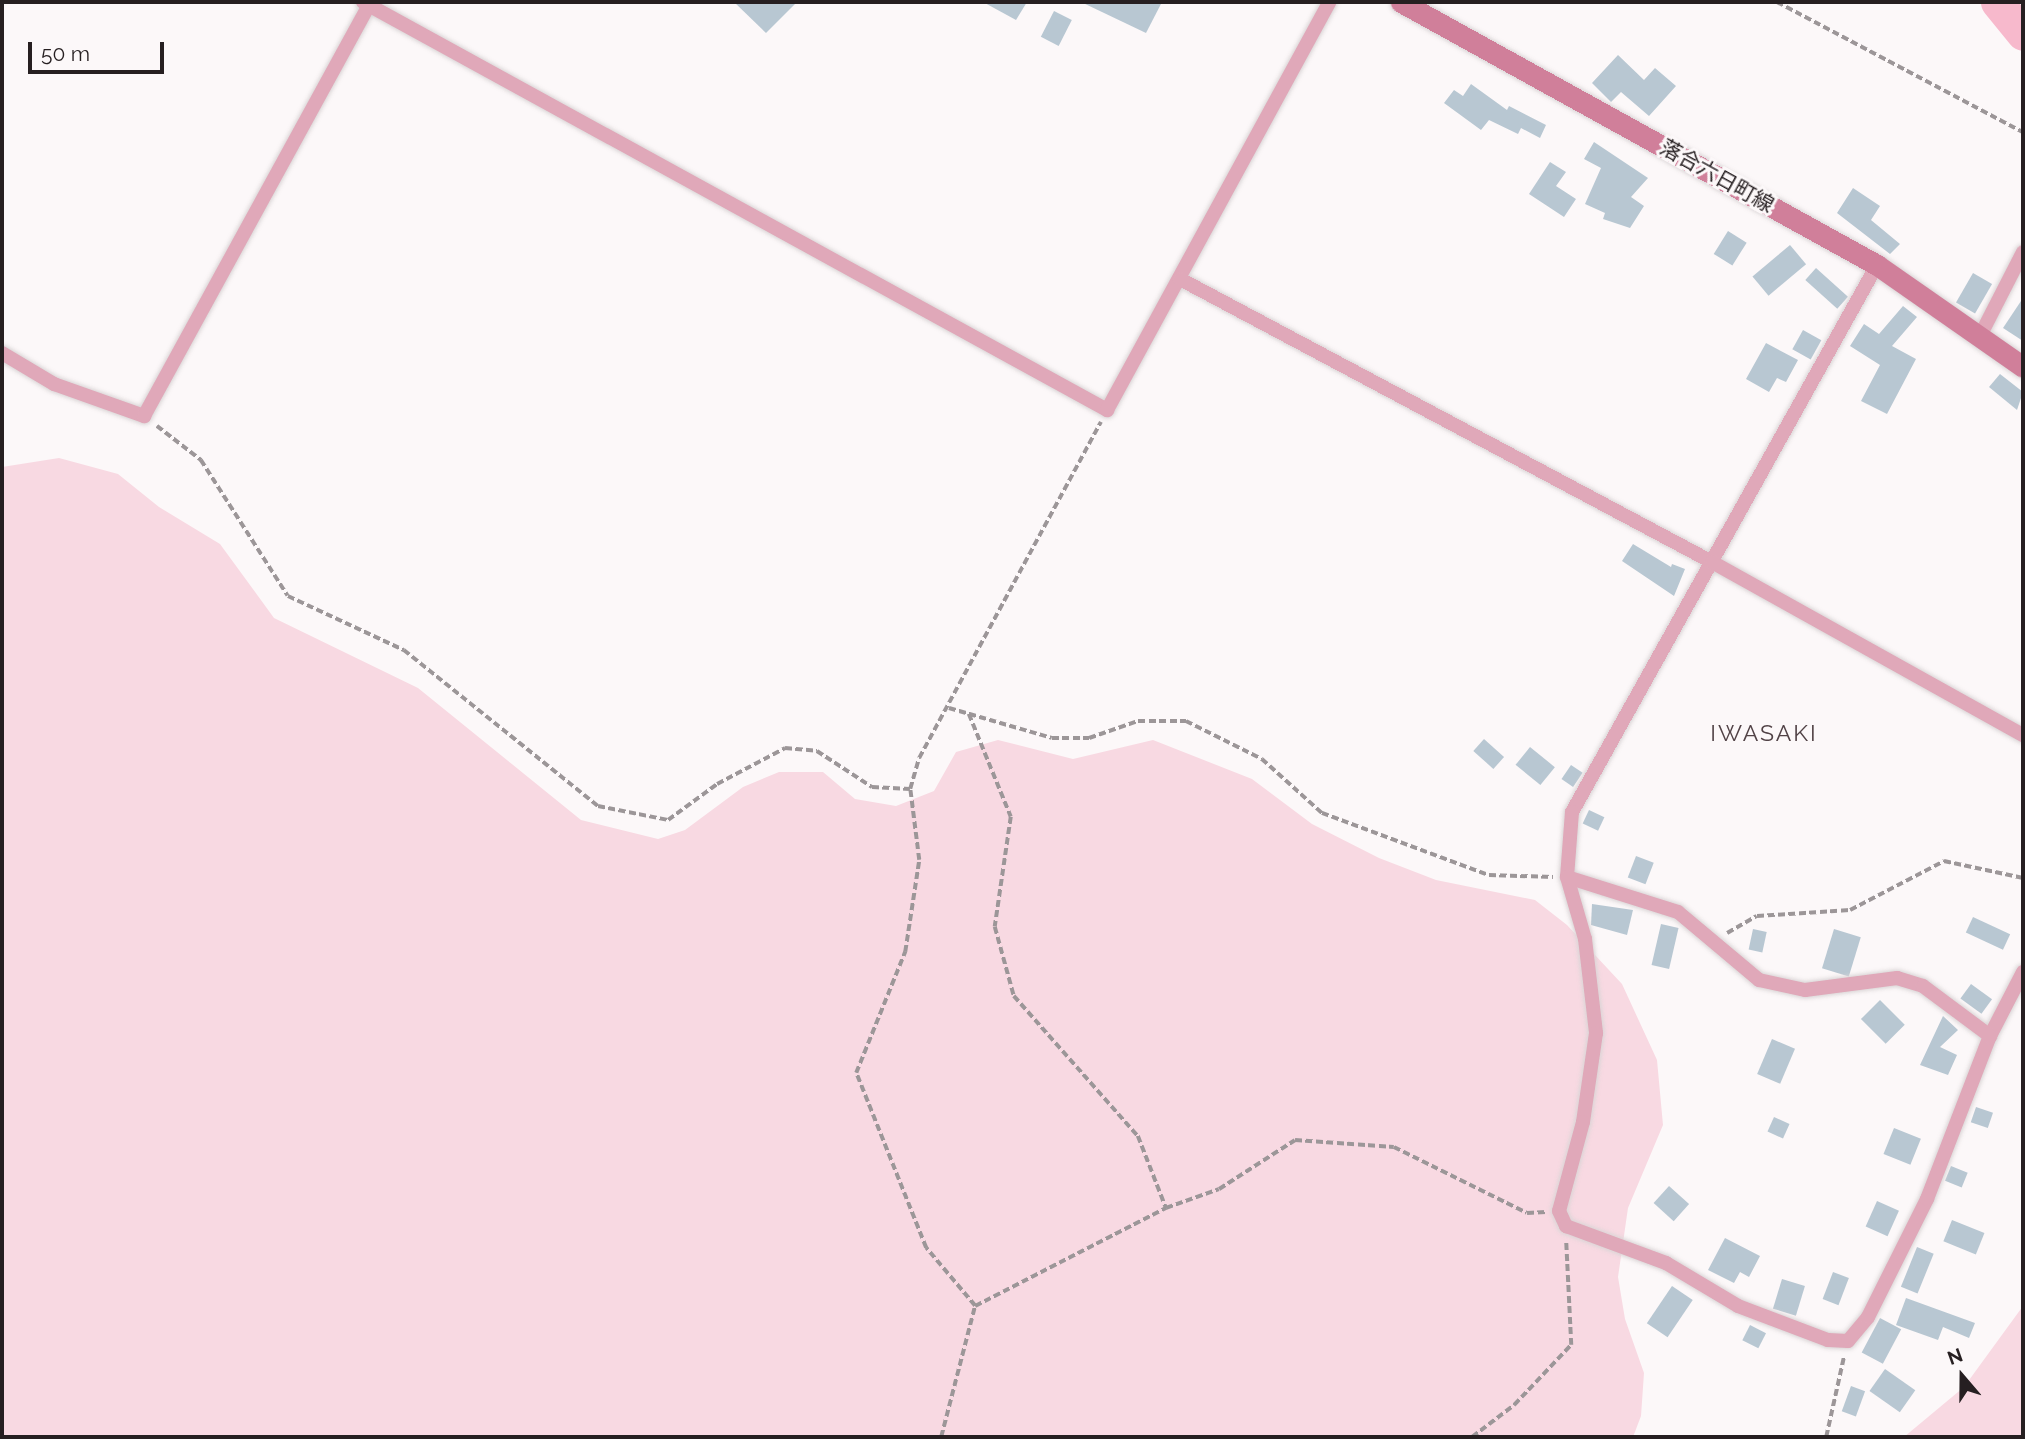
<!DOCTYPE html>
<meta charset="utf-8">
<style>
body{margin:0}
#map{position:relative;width:2025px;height:1439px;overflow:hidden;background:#fcf8f9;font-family:Raleway,"Noto Sans JP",sans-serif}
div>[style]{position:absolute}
.green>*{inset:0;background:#f8d9e2}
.river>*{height:33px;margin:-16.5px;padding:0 16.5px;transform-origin:16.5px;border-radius:16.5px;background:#f7b9cc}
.building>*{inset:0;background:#b8c7d2;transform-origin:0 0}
.path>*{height:3.5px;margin-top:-1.75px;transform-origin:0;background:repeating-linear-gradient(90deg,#9c9698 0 7px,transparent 0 10.5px)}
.roads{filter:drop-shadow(0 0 2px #dad5d6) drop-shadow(0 0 2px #dad5d6)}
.minor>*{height:14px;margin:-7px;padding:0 7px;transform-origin:7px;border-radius:7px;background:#e0a8b9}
.secondary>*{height:21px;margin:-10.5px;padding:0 10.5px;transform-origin:10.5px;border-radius:10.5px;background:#d07f9a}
span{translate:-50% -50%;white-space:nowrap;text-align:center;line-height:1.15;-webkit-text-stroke:6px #fcf8f9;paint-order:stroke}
.street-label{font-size:21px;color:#261f21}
.neighbourhood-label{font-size:23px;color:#514246;letter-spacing:2px}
.frame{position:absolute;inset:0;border:4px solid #261f21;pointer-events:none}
.north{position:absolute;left:1927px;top:1341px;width:70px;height:70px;-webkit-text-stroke:5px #fcf8f9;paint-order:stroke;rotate:340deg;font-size:19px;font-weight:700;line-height:28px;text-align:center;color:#261f21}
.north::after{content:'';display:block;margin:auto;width:24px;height:32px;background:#261f21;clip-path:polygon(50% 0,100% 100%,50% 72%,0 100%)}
.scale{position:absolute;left:28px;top:42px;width:136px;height:32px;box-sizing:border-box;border:4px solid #261f21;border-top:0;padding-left:9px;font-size:21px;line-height:24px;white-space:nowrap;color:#261f21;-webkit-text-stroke:5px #fcf8f9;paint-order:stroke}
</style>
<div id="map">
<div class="green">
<div style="clip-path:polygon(59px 458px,118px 474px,159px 507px,220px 544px,274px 618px,418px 688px,581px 820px,658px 839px,685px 830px,743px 787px,779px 772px,823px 772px,855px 799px,896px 806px,934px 791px,956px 752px,998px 740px,1073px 759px,1153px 740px,1252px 779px,1312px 824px,1379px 858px,1436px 880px,1535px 900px,1567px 925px,1622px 984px,1657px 1060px,1663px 1125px,1628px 1208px,1618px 1277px,1625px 1319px,1644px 1373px,1641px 1416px,1633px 1437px,2px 1437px,2px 467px)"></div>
<div style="clip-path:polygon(2023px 1306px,2023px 1437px,1904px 1437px,1964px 1387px)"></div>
</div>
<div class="river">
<div style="left:1997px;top:2px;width:41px;rotate:50.9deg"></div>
</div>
<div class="building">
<div style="clip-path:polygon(734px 2px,797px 2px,766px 33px)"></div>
<div style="clip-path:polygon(983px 2px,1027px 2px,1016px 20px)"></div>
<div style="clip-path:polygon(1081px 2px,1162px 2px,1146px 33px)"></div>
<div style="left:1054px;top:11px;width:20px;height:29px;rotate:27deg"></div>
<div style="clip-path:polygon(1618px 55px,1644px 80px,1655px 68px,1676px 86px,1649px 116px,1621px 92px,1611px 102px,1592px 83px)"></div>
<div style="clip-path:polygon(1471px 84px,1507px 110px,1509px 106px,1546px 125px,1540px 138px,1521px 128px,1518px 134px,1489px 120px,1481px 130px,1444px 103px,1454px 90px,1463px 96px)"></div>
<div style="clip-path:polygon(1594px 142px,1648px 178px,1631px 197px,1644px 206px,1630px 228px,1603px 219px,1605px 213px,1585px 204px,1601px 168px,1584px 159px)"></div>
<div style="clip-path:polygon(1550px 162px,1566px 172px,1556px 186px,1576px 199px,1564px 217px,1529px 194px)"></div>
<div style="clip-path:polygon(1853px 188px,1880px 206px,1871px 220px,1900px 244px,1890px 254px,1837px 213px)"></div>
<div style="left:1728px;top:231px;width:22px;height:27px;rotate:32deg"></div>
<div style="left:1790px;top:245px;width:25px;height:49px;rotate:50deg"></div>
<div style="left:1816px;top:268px;width:43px;height:16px;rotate:42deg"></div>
<div style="left:1973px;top:273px;width:22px;height:34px;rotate:30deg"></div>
<div style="clip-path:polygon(2023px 298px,2023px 341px,2003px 328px)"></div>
<div style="clip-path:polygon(1903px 306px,1917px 317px,1892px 346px,1916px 359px,1887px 414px,1861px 401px,1880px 365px,1850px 346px,1864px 324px,1879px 334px)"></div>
<div style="left:1803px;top:330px;width:21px;height:22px;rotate:29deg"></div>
<div style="clip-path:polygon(1766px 343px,1798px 360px,1786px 382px,1777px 378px,1769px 392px,1746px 379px)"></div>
<div style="clip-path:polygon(2000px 374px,2023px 392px,2017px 410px,1989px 387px)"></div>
<div style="clip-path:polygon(1633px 544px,1671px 567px,1672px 564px,1685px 569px,1674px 596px,1622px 561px)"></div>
<div style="left:1484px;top:739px;width:27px;height:16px;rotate:42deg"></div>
<div style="left:1530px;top:747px;width:32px;height:23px;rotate:39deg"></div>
<div style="left:1571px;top:765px;width:14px;height:17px;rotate:34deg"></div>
<div style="left:1589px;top:810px;width:17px;height:15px;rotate:25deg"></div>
<div style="left:1636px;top:856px;width:19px;height:23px;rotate:21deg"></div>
<div style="clip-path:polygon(1592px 904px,1633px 910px,1627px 935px,1591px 925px)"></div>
<div style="left:1973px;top:917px;width:41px;height:17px;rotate:25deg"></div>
<div style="left:1661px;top:924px;width:18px;height:42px;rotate:13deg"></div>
<div style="left:1753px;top:929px;width:14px;height:21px;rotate:12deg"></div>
<div style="left:1834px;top:929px;width:28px;height:41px;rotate:17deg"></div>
<div style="left:1971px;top:984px;width:26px;height:18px;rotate:36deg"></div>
<div style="left:1880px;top:1000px;width:35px;height:27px;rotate:45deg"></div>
<div style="clip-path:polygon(1943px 1016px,1958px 1030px,1940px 1047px,1957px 1055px,1948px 1075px,1920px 1065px)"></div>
<div style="left:1772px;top:1039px;width:25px;height:38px;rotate:23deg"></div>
<div style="left:1976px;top:1107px;width:18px;height:16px;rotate:19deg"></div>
<div style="left:1774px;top:1117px;width:17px;height:16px;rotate:24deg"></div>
<div style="left:1894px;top:1128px;width:29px;height:28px;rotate:22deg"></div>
<div style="left:1951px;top:1166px;width:18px;height:16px;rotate:22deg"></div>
<div style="left:1669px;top:1186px;width:27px;height:23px;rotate:42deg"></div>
<div style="left:1877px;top:1201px;width:24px;height:28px;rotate:24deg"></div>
<div style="left:1952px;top:1220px;width:35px;height:23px;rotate:22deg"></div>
<div style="clip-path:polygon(1725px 1238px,1760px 1256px,1749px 1277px,1740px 1272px,1734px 1283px,1708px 1270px)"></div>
<div style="left:1917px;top:1247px;width:18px;height:43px;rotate:22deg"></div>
<div style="left:1833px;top:1272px;width:17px;height:29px;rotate:21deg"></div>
<div style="left:1782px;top:1279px;width:24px;height:31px;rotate:17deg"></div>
<div style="left:1672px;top:1286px;width:25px;height:45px;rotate:34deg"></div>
<div style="clip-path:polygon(1906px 1298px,1975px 1323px,1969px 1338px,1943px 1327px,1938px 1340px,1896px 1325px)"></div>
<div style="left:1880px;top:1318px;width:24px;height:39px;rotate:28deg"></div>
<div style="left:1750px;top:1325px;width:18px;height:17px;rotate:27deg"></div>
<div style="left:1885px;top:1369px;width:37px;height:27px;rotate:35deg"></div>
<div style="left:1851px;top:1386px;width:15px;height:27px;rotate:20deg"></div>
</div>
<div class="path">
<div style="left:1777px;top:2px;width:278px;rotate:27.9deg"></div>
<div style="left:157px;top:426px;width:56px;rotate:37.7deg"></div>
<div style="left:201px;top:460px;width:161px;rotate:57.4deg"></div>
<div style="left:288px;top:596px;width:128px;rotate:25deg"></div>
<div style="left:404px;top:650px;width:249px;rotate:38.8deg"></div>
<div style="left:598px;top:806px;width:71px;rotate:11.3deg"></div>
<div style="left:668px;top:820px;width:61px;rotate:-36.3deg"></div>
<div style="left:717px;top:784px;width:77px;rotate:-27.9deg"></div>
<div style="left:785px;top:748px;width:32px;rotate:5deg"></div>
<div style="left:817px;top:751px;width:66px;rotate:33.2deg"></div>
<div style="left:872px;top:787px;width:38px;rotate:3deg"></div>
<div style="left:949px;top:708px;width:107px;rotate:16.2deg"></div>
<div style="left:1052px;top:738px;width:37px"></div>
<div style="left:1089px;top:738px;width:52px;rotate:-19.1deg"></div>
<div style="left:1138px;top:721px;width:48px"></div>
<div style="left:1186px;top:721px;width:85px;rotate:26.6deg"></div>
<div style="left:1262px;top:759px;width:81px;rotate:42deg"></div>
<div style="left:1322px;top:813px;width:178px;rotate:20.4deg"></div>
<div style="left:1489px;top:875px;width:64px;rotate:1.8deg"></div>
<div style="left:969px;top:714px;width:111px;rotate:67.8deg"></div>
<div style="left:1011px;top:817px;width:111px;rotate:98.3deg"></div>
<div style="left:995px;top:927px;width:72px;rotate:74.6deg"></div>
<div style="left:1014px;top:996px;width:187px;rotate:48.5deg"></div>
<div style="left:1138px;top:1136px;width:77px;rotate:68.7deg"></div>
<div style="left:1727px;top:933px;width:34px;rotate:-30deg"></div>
<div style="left:1757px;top:916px;width:93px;rotate:-3.7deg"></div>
<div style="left:1850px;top:910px;width:106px;rotate:-27.5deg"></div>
<div style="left:1944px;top:861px;width:81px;rotate:12.1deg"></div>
<div style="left:975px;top:1306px;width:76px;rotate:-130.2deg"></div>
<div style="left:926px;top:1248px;width:188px;rotate:-111.8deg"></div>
<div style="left:856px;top:1073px;width:131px;rotate:-68deg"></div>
<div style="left:905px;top:952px;width:93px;rotate:-81.3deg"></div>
<div style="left:919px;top:860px;width:72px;rotate:-97.2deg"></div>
<div style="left:910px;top:789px;width:32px;rotate:-74deg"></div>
<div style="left:919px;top:758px;width:382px;rotate:-61.6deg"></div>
<div style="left:941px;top:1437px;width:135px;rotate:-75.5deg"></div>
<div style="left:975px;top:1306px;width:215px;rotate:-27.2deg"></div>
<div style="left:1166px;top:1208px;width:56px;rotate:-19.7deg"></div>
<div style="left:1219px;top:1189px;width:90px;rotate:-32.8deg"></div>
<div style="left:1295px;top:1140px;width:99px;rotate:4deg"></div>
<div style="left:1394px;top:1147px;width:148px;rotate:26.4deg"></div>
<div style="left:1527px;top:1213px;width:19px;rotate:-3deg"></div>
<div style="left:1472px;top:1437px;width:53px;rotate:-37.3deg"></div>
<div style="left:1514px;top:1405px;width:83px;rotate:-46.5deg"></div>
<div style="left:1571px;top:1345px;width:104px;rotate:-92.8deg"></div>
<div style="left:1826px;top:1437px;width:83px;rotate:-77.5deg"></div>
</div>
<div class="roads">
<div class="minor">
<div style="left:363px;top:2px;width:849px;rotate:28.74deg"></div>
<div style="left:1107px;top:410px;width:464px;rotate:-61.4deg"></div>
<div style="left:1877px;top:265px;width:626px;rotate:119.14deg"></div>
<div style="left:1572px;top:812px;width:65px;rotate:94.4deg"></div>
<div style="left:1567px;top:877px;width:65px;rotate:73.8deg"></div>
<div style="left:1585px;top:939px;width:95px;rotate:83.3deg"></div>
<div style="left:1596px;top:1033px;width:90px;rotate:98.3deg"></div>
<div style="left:1583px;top:1122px;width:92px;rotate:105.1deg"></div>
<div style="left:1559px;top:1211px;width:17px;rotate:65deg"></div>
<div style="left:1566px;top:1226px;width:107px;rotate:20.3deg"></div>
<div style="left:1666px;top:1263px;width:84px;rotate:30.8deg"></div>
<div style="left:1738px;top:1306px;width:96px;rotate:20.7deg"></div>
<div style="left:1828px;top:1340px;width:20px;rotate:3deg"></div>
<div style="left:1848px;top:1341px;width:31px;rotate:-50deg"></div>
<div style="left:1868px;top:1317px;width:132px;rotate:-63.4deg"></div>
<div style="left:1927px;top:1199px;width:175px;rotate:-68.9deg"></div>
<div style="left:1990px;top:1036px;width:72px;rotate:-62.7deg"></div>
<div style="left:1180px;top:279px;width:603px;rotate:28.01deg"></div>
<div style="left:1712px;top:562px;width:356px;rotate:29.1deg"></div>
<div style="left:1980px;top:336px;width:94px;rotate:-62.9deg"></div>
<div style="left:2px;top:353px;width:61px;rotate:30.8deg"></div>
<div style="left:54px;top:384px;width:96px;rotate:19.6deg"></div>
<div style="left:144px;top:416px;width:472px;rotate:-61.3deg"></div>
<div style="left:1567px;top:877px;width:116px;rotate:17.5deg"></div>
<div style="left:1678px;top:912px;width:106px;rotate:40deg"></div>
<div style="left:1759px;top:980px;width:47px;rotate:12.3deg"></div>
<div style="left:1805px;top:990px;width:93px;rotate:-7.4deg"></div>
<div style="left:1897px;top:978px;width:27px;rotate:17deg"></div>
<div style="left:1923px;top:986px;width:84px;rotate:36.7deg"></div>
</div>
<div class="secondary">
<div style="left:1401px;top:2px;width:544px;rotate:28.92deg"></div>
<div style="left:1877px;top:265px;width:178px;rotate:34.9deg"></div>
</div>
</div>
<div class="street-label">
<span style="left:1717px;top:176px;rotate:29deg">落合六日町線</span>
</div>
<div class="neighbourhood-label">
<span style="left:1764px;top:733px">IWASAKI</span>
</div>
<div class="frame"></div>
<div class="north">N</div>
<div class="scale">50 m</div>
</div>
